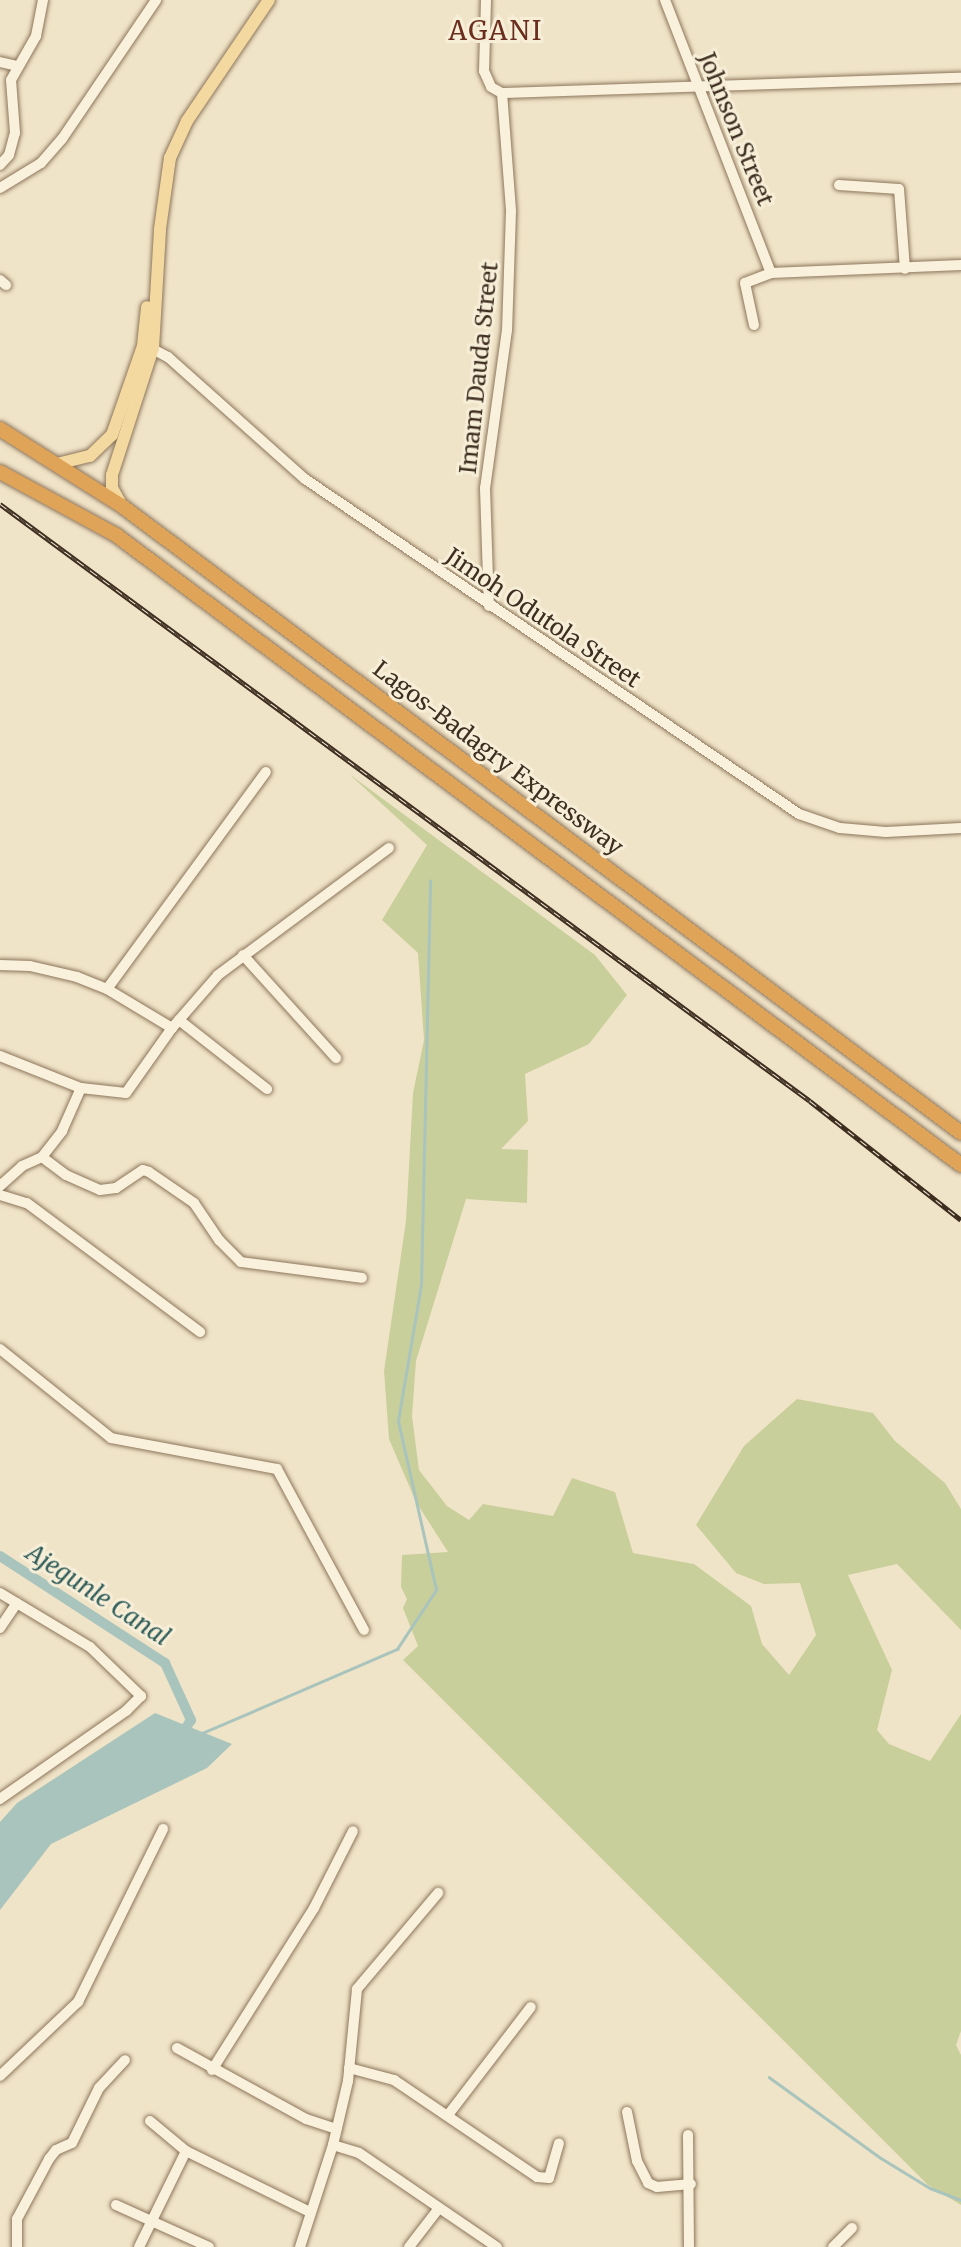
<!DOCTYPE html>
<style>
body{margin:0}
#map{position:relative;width:961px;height:2247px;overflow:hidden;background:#f0e4c8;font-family:Merriweather,serif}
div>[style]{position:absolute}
.green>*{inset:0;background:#c9cf9b}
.water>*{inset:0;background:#a9c4bc}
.stream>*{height:2.5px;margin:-1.25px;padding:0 1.25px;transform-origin:1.25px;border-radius:1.25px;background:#a9c4bc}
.canal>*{height:10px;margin:-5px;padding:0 5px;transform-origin:5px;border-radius:5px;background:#a9c4bc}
.roads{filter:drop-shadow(0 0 2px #8d765c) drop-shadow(0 0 2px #8d765c)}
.minor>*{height:10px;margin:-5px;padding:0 5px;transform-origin:5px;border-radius:5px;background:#faf1dc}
.major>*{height:12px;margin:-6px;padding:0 6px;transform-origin:6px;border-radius:6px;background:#f3d9a0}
.highway>*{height:14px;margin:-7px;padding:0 7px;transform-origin:7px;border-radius:7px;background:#e0a458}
.rail>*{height:5px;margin-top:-2.5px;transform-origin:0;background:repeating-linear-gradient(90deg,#f7eed8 0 8px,#3d2e20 0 16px);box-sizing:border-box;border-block:2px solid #3d2e20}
span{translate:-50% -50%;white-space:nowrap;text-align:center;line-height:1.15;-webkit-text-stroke:6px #f7eed8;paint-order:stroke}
.street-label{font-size:23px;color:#3d2e20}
.water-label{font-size:24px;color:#2f5d5a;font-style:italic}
.quarter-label{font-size:26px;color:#6b2e1e;letter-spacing:2px}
</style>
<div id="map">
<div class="green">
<div style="clip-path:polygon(349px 774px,595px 955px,627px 995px,589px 1044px,525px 1074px,528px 1121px,501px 1149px,528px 1150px,527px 1203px,466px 1199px,416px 1361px,412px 1416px,419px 1470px,447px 1506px,469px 1520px,483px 1504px,553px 1516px,572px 1478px,615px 1492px,633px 1553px,694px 1564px,751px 1606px,762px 1644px,789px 1675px,816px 1635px,800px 1583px,764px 1584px,736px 1573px,696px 1525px,744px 1446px,797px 1399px,873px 1413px,895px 1441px,945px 1483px,961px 1509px,961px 1630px,897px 1564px,848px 1575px,892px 1670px,877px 1730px,889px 1744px,930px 1761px,961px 1714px,961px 2031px,956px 2045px,961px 2055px,961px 2205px,928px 2185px,403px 1660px,418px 1646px,403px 1608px,407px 1599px,401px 1587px,402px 1555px,448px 1552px,416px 1502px,389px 1439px,384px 1371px,406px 1221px,413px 1093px,424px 1040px,418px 953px,382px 920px,427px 845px)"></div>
</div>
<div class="water">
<div style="clip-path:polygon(155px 1713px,232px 1744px,207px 1768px,51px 1844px,0 1910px,0 1822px,17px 1803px)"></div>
</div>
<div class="stream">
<div style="left:200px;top:1734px;width:215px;rotate:-23.3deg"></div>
<div style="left:397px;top:1649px;width:71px;rotate:-56.5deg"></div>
<div style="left:436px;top:1590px;width:173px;rotate:-102.7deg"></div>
<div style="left:398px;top:1421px;width:138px;rotate:-80.4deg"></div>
<div style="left:421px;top:1285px;width:404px;rotate:-88.7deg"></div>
<div style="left:769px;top:2077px;width:138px;rotate:35.9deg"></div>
<div style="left:881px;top:2158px;width:57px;rotate:31.5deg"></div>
<div style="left:930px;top:2188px;width:33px;rotate:21deg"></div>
</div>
<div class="canal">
<div style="left:0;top:1556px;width:197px;rotate:33deg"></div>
<div style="left:165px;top:1663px;width:63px;rotate:65.5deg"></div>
<div style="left:191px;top:1720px;width:20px;rotate:123deg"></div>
</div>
<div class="roads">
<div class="minor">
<div style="left:486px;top:0;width:71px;rotate:91.6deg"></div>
<div style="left:484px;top:71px;width:17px;rotate:66deg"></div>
<div style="left:491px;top:87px;width:13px;rotate:29deg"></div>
<div style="left:502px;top:93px;width:118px;rotate:85.6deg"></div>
<div style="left:511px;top:211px;width:119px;rotate:91.9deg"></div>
<div style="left:507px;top:330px;width:160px;rotate:97.9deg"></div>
<div style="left:485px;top:488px;width:118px;rotate:88.1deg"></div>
<div style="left:665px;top:0;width:293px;rotate:68.8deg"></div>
<div style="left:0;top:62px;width:18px;rotate:13deg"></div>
<div style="left:502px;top:93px;width:459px;rotate:-1.9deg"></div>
<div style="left:0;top:165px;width:13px;rotate:-48deg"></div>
<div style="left:9px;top:155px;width:23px;rotate:-75deg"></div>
<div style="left:15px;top:133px;width:53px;rotate:-94.3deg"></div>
<div style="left:11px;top:80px;width:51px;rotate:-60.4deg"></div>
<div style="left:36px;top:36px;width:37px;rotate:-79deg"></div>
<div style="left:839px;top:185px;width:60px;rotate:3.8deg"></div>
<div style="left:899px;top:189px;width:80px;rotate:85.7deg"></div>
<div style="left:0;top:188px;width:48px;rotate:-31.4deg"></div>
<div style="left:41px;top:163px;width:32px;rotate:-49deg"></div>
<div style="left:62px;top:139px;width:168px;rotate:-55.9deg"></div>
<div style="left:0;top:280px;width:8px;rotate:40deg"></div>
<div style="left:754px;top:325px;width:43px;rotate:-102.1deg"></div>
<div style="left:745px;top:283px;width:28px;rotate:-21deg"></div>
<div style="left:771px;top:273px;width:190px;rotate:-2.4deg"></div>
<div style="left:147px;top:346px;width:24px;rotate:28deg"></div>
<div style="left:168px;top:357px;width:183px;rotate:41.7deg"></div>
<div style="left:305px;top:479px;width:597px;rotate:34.14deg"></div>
<div style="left:799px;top:814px;width:43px;rotate:18.9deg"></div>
<div style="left:840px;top:828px;width:46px;rotate:5deg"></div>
<div style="left:886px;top:832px;width:75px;rotate:-3.1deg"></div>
<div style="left:243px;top:955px;width:139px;rotate:47.9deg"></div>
<div style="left:0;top:965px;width:30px;rotate:2deg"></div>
<div style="left:30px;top:966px;width:48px;rotate:13.2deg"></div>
<div style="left:77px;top:977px;width:32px;rotate:22deg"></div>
<div style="left:107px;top:989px;width:76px;rotate:31deg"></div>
<div style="left:107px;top:989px;width:269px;rotate:-53.8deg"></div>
<div style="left:179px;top:1020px;width:112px;rotate:38.1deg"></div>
<div style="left:0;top:1056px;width:87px;rotate:21.6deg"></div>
<div style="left:81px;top:1088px;width:45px;rotate:6.3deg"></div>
<div style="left:126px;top:1093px;width:80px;rotate:-54.7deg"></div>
<div style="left:172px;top:1028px;width:70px;rotate:-49deg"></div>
<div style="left:218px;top:975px;width:213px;rotate:-36.6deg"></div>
<div style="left:42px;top:1157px;width:30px;rotate:37deg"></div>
<div style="left:66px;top:1175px;width:37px;rotate:24deg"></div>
<div style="left:100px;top:1190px;width:16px;rotate:-7deg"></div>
<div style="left:116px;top:1188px;width:32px;rotate:-34deg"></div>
<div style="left:143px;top:1170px;width:6px;rotate:18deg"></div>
<div style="left:149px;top:1172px;width:55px;rotate:34.6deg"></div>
<div style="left:194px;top:1203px;width:45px;rotate:56deg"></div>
<div style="left:219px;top:1240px;width:31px;rotate:45deg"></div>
<div style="left:241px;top:1262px;width:122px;rotate:7.5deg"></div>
<div style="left:0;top:1186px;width:30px;rotate:-42deg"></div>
<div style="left:22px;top:1166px;width:22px;rotate:-24deg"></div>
<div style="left:42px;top:1157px;width:33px;rotate:-52deg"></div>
<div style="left:62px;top:1131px;width:47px;rotate:-66.2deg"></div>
<div style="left:0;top:1195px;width:28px;rotate:17deg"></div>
<div style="left:27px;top:1203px;width:216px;rotate:36.7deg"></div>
<div style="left:0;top:1349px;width:142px;rotate:38.7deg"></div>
<div style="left:111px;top:1438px;width:169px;rotate:10.6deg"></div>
<div style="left:277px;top:1469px;width:183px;rotate:61.6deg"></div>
<div style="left:0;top:1593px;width:105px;rotate:31deg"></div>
<div style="left:90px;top:1647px;width:71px;rotate:43.9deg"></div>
<div style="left:141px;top:1696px;width:21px;rotate:135deg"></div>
<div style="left:126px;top:1711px;width:154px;rotate:145.1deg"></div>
<div style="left:0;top:1628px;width:30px;rotate:-56deg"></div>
<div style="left:177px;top:2048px;width:147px;rotate:28.8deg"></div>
<div style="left:306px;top:2119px;width:32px;rotate:18deg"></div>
<div style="left:349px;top:2068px;width:47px;rotate:14.9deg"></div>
<div style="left:394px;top:2080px;width:173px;rotate:34.1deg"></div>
<div style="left:537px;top:2177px;width:12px;rotate:5deg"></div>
<div style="left:549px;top:2178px;width:36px;rotate:-74deg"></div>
<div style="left:212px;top:2070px;width:191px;rotate:-57.8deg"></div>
<div style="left:314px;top:1908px;width:86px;rotate:-63.1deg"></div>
<div style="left:0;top:2076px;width:108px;rotate:-43.5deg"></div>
<div style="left:78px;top:2002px;width:193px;rotate:-63.8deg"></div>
<div style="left:627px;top:2112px;width:50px;rotate:78.5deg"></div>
<div style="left:637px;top:2161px;width:25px;rotate:63deg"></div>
<div style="left:648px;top:2183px;width:10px;rotate:24deg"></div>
<div style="left:657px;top:2187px;width:34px;rotate:-5deg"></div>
<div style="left:448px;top:2115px;width:136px;rotate:-52.5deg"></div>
<div style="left:150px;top:2121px;width:47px;rotate:39.8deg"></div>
<div style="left:688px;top:2135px;width:112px;rotate:89.5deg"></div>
<div style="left:333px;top:2145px;width:27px;rotate:17deg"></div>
<div style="left:359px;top:2153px;width:167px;rotate:34.3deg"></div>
<div style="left:116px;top:2205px;width:102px;rotate:24.3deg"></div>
<div style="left:17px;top:2247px;width:28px;rotate:-90deg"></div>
<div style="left:17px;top:2219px;width:68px;rotate:-61.9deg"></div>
<div style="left:49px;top:2159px;width:11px;rotate:-52deg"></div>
<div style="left:56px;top:2150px;width:17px;rotate:-24deg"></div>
<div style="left:72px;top:2143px;width:61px;rotate:-63.9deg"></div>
<div style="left:99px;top:2088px;width:38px;rotate:-47deg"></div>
<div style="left:139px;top:2247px;width:107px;rotate:-63.9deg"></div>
<div style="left:186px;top:2151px;width:138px;rotate:26.2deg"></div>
<div style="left:300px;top:2247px;width:107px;rotate:-72.1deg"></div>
<div style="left:333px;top:2145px;width:66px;rotate:-76.8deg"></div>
<div style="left:348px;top:2081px;width:92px;rotate:-84.4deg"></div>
<div style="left:357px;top:1989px;width:126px;rotate:-49.8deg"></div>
<div style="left:409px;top:2247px;width:49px;rotate:-52.4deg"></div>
<div style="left:833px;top:2247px;width:27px;rotate:-45deg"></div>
</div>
<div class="major">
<div style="left:57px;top:464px;width:34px;rotate:-14deg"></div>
<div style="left:90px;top:456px;width:30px;rotate:-44deg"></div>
<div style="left:112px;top:435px;width:94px;rotate:-70.8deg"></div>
<div style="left:143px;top:346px;width:39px;rotate:-84deg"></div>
<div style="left:122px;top:506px;width:21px;rotate:-119deg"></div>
<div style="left:112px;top:488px;width:13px;rotate:-90deg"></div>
<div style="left:112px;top:475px;width:133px;rotate:-72.1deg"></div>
<div style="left:153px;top:348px;width:119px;rotate:-86.6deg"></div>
<div style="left:160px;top:229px;width:72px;rotate:-82deg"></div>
<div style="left:170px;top:158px;width:41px;rotate:-65.3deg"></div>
<div style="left:187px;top:121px;width:146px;rotate:-55.9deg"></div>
</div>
<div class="highway">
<div style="left:0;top:429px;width:144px;rotate:32.3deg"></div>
<div style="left:122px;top:506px;width:1047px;rotate:36.77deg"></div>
<div style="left:0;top:472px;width:132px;rotate:28.5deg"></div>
<div style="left:116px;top:535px;width:1054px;rotate:36.71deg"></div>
</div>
</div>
<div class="rail">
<div style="left:0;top:504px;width:1006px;rotate:36.39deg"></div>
<div style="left:810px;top:1101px;width:192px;rotate:38.2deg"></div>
</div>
<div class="street-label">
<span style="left:736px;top:129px;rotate:68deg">Johnson Street</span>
<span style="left:479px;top:368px;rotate:-84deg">Imam Dauda Street</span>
<span style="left:543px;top:618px;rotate:34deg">Jimoh Odutola Street</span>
<span style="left:498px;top:758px;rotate:37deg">Lagos-Badagry Expressway</span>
</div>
<div class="water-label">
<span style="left:98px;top:1595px;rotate:33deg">Ajegunle Canal</span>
</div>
<div class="quarter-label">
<span style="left:496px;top:31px">AGANI</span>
</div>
</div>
